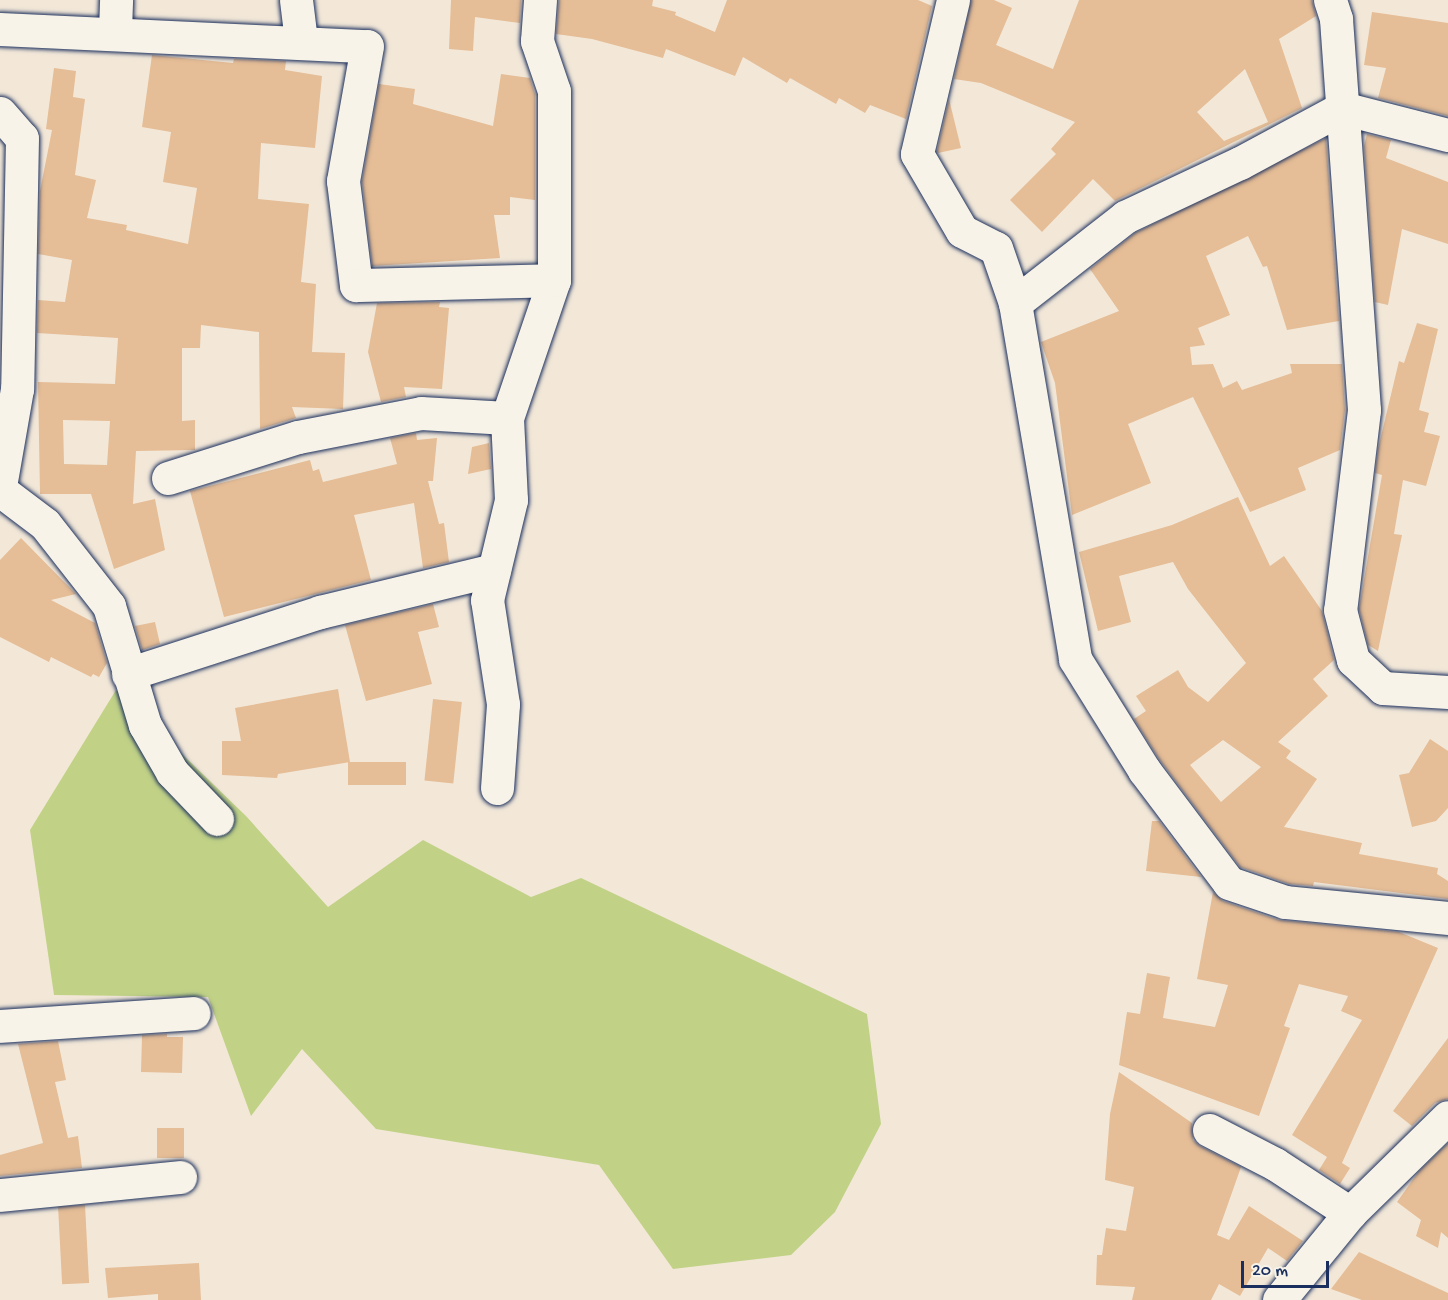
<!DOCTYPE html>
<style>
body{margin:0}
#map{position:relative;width:1448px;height:1300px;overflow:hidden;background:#f3e8d8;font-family:"Gochi Hand",sans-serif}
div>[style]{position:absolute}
.green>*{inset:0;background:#c1d287}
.building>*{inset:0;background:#e5bd96;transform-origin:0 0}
.roads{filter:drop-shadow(0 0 2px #1b2f5e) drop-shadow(0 0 2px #1b2f5e)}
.minor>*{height:33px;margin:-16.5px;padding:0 16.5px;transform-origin:16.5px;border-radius:16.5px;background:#f7f3e8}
span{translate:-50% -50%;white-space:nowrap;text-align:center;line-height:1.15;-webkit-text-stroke:4.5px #f7f3e8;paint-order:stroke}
.scale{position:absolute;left:1241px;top:1261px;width:88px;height:27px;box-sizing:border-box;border:3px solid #1b2f5e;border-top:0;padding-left:8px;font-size:18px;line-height:21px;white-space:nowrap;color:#1b2f5e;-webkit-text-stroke:4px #f7f3e8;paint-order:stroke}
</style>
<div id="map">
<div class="green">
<div style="clip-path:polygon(116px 690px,246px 816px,328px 907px,423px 840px,531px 897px,581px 878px,867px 1014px,881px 1124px,835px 1212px,791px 1255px,673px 1269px,599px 1165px,376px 1129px,302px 1049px,251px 1116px,208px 997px,54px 995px,30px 830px)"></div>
</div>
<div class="building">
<div style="clip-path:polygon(451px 0,521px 0,520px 23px,475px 17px,473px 51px,449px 49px)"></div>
<div style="clip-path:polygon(559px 0,653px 0,652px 6px,676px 12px,675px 15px,715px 32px,727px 0,918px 0,932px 6px,906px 119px,870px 105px,865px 113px,839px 98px,836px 104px,790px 78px,787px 83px,743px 57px,735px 76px,666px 49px,663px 58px,592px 39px,556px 34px)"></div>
<div style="clip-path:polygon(evenodd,971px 0,994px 0,1012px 8px,996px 45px,1053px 69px,1079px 0,1312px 0,1316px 16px,1279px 39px,1302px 108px,1310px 104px,1115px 201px,1093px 179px,1042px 232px,1010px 200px,1056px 154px,1051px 149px,1075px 122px,981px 83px,954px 79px,971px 0,1245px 69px,1268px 122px,1224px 141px,1197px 112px,1245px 69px)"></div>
<div style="clip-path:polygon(1372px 12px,1448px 23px,1448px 116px,1378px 98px,1386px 68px,1364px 65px)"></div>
<div style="clip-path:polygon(evenodd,152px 55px,233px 63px,234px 59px,286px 61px,285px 70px,322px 76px,315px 148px,261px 143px,258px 199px,309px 204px,301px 282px,316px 284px,312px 352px,345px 353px,343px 409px,292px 407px,296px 418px,260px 429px,259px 332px,201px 325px,200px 348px,182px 348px,182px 421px,195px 420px,195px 450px,136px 451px,133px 504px,155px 499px,165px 550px,114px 569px,91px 494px,40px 494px,38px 382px,115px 384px,118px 338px,37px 333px,38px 300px,65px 302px,72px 260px,38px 254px,40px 191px,52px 130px,46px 129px,54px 68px,76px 71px,73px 97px,85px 99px,75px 175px,96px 180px,87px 218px,127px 225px,126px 230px,188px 244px,197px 188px,163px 182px,171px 132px,142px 127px,152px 55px,63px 420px,110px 421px,107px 465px,64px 464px,63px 420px)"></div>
<div style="clip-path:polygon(501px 74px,530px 78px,535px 94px,535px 200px,510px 197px,510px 215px,494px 215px,500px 258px,372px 266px,362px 181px,379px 84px,415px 89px,413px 104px,493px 126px)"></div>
<div style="clip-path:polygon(949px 99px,961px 148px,938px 153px,937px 151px)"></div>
<div style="clip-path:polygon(1367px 134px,1391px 140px,1386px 158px,1448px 182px,1448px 244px,1402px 229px,1388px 305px,1375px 302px,1364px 146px)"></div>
<div style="clip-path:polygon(1326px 138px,1339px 321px,1287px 330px,1267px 266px,1263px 267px,1248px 236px,1206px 256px,1230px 315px,1198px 328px,1205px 345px,1190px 347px,1192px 365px,1213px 364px,1223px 388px,1237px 381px,1242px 390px,1292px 373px,1290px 364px,1342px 364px,1345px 410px,1340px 450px,1298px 468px,1306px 490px,1250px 512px,1193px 397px,1128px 424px,1151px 483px,1072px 515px,1055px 383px,1041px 342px,1119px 311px,1090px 269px,1135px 233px)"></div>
<div style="clip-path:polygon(440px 302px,439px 307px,449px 308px,442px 389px,404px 387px,406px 397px,381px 402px,368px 352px,377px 303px)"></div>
<div style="clip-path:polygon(1417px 323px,1438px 329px,1419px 410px,1429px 413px,1424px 432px,1440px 436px,1426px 486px,1403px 480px,1394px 534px,1402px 535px,1378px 651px,1368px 645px,1359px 609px,1382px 475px,1375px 473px,1378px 449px,1399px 361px,1404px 363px)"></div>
<div style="clip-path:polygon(416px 433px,417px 440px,437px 438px,433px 481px,428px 481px,439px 524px,444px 523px,449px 562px,423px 568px,414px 503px,354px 515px,371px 580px,224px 617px,190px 491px,310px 460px,313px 471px,319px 469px,323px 482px,397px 464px,390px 438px)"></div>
<div style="clip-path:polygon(489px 443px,491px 469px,468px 474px,472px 447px)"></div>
<div style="clip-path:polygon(evenodd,1238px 497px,1270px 566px,1284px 556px,1322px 611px,1334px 660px,1313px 679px,1328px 696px,1278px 742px,1291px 751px,1286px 758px,1317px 779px,1284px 827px,1362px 843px,1359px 854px,1438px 868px,1437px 874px,1448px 881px,1448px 899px,1314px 882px,1313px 886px,1289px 884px,1240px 867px,1159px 759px,1134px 719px,1146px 711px,1136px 696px,1178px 670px,1188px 687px,1208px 702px,1246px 663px,1188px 589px,1173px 562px,1119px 576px,1131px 622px,1098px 631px,1079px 552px,1172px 525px,1238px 497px,1223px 740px,1261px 767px,1221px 802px,1190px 765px,1223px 740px)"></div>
<div style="clip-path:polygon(21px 538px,76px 594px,51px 600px,95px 623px,107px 663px,99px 677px,93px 674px,91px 677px,51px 657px,49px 662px,0 637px,0 560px)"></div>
<div style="clip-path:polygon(433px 604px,439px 627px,418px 632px,432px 684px,366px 701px,345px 625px)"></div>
<div style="clip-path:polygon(155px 622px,160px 644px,142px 650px,135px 626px)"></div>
<div style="clip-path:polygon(338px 689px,350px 762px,278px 774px,277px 778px,222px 775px,222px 741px,241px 741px,235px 708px)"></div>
<div style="left:433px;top:699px;width:29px;height:82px;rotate:6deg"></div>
<div style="clip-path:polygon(1430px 739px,1448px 751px,1448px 808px,1436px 821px,1412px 827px,1399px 775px,1409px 773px)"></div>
<div style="left:406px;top:762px;width:23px;height:58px;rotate:90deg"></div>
<div style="clip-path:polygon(1152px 821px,1159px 821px,1201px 877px,1146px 871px)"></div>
<div style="clip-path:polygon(1213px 892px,1223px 901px,1279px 920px,1399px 932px,1438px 948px,1342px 1163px,1350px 1168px,1340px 1184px,1319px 1170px,1327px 1157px,1292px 1135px,1362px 1020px,1341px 1011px,1348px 996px,1299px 984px,1284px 1026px,1290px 1028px,1259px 1116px,1119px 1065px,1127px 1012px,1140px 1014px,1147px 973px,1170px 977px,1163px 1018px,1215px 1027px,1228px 985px,1197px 979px)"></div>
<div style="clip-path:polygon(167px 1034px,167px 1037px,183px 1037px,182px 1073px,141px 1072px,142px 1035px)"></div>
<div style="clip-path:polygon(1448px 1038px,1448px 1099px,1435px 1103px,1412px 1126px,1393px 1111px)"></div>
<div style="clip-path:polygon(58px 1041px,66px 1080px,55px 1082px,68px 1138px,78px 1136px,82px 1168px,0 1176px,0 1155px,43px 1143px,18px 1044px)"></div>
<div style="clip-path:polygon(1119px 1072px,1192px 1123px,1193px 1140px,1200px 1146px,1241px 1167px,1217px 1235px,1229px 1240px,1249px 1206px,1303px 1241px,1287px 1261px,1268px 1248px,1240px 1296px,1219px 1284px,1211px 1300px,1132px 1300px,1135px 1287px,1096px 1285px,1097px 1255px,1102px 1255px,1106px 1228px,1126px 1231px,1134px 1187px,1105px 1180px,1110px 1114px)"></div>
<div style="left:157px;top:1128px;width:27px;height:30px"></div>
<div style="clip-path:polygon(1448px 1143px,1448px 1238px,1441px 1232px,1438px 1248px,1416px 1236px,1421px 1220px,1397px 1202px,1419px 1171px)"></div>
<div style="left:85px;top:1205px;width:78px;height:27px;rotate:87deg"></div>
<div style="clip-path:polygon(1359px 1252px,1448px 1293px,1448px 1300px,1362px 1300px,1331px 1289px)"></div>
<div style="clip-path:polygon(199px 1263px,201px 1300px,158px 1300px,158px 1294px,108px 1298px,105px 1268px)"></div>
</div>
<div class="roads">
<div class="minor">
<div style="left:296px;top:0;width:41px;rotate:83deg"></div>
<div style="left:953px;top:0;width:158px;rotate:103.2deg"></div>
<div style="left:917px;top:154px;width:89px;rotate:59.7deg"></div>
<div style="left:962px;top:231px;width:38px;rotate:27deg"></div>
<div style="left:996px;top:248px;width:58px;rotate:70.9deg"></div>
<div style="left:1015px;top:303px;width:361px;rotate:80.4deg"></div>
<div style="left:1075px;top:659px;width:131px;rotate:58.1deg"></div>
<div style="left:1144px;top:770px;width:141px;rotate:53deg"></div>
<div style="left:1229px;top:883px;width:59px;rotate:18.7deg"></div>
<div style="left:1285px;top:902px;width:164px;rotate:5.6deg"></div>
<div style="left:1330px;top:0;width:20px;rotate:72deg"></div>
<div style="left:1336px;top:19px;width:392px;rotate:85.9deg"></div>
<div style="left:1364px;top:410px;width:201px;rotate:96.8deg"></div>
<div style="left:1340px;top:610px;width:52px;rotate:75.4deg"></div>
<div style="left:1353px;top:660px;width:41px;rotate:43deg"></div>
<div style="left:1383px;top:688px;width:65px;rotate:3.5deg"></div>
<div style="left:0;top:29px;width:367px;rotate:2.7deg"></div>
<div style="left:367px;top:46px;width:137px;rotate:100.1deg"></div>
<div style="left:343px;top:181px;width:105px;rotate:82.9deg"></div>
<div style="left:356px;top:285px;width:198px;rotate:-1.4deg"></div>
<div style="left:115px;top:31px;width:31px;rotate:-88deg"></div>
<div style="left:0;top:113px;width:33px;rotate:49deg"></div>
<div style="left:22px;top:138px;width:251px;rotate:91.1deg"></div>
<div style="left:17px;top:389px;width:98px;rotate:99.9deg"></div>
<div style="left:1015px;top:303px;width:140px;rotate:-38deg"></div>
<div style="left:1125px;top:217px;width:127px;rotate:-25.2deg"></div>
<div style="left:1240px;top:163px;width:116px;rotate:-28.3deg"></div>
<div style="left:1342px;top:108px;width:109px;rotate:14.3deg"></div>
<div style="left:168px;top:478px;width:136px;rotate:-17.5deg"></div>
<div style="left:298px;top:437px;width:125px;rotate:-11deg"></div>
<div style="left:421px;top:413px;width:86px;rotate:3.3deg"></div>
<div style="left:0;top:490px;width:56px;rotate:37.1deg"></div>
<div style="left:45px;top:524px;width:104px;rotate:52deg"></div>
<div style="left:109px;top:606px;width:124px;rotate:73.2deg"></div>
<div style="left:145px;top:725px;width:54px;rotate:60.1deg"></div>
<div style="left:172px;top:772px;width:65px;rotate:46.2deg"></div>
<div style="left:128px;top:674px;width:202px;rotate:-17.9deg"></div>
<div style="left:320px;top:612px;width:179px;rotate:-13.6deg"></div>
<div style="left:497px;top:788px;width:84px;rotate:-85.9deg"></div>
<div style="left:503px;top:704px;width:105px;rotate:-98.7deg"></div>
<div style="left:487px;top:600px;width:103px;rotate:-76.5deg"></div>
<div style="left:511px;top:500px;width:82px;rotate:-92.8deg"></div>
<div style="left:507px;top:418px;width:146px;rotate:-71.2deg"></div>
<div style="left:554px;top:280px;width:189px;rotate:-90deg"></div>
<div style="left:554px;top:91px;width:53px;rotate:-108.8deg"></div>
<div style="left:537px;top:41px;width:41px;rotate:-85.8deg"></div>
<div style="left:0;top:1026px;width:194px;rotate:-3.8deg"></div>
<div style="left:1209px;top:1130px;width:74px;rotate:27.3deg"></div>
<div style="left:1275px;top:1164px;width:90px;rotate:33.2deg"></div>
<div style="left:0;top:1195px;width:181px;rotate:-5.7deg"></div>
<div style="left:1279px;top:1300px;width:112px;rotate:-50.8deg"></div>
<div style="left:1350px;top:1213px;width:137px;rotate:-44.4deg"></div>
</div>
</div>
<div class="scale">20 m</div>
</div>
